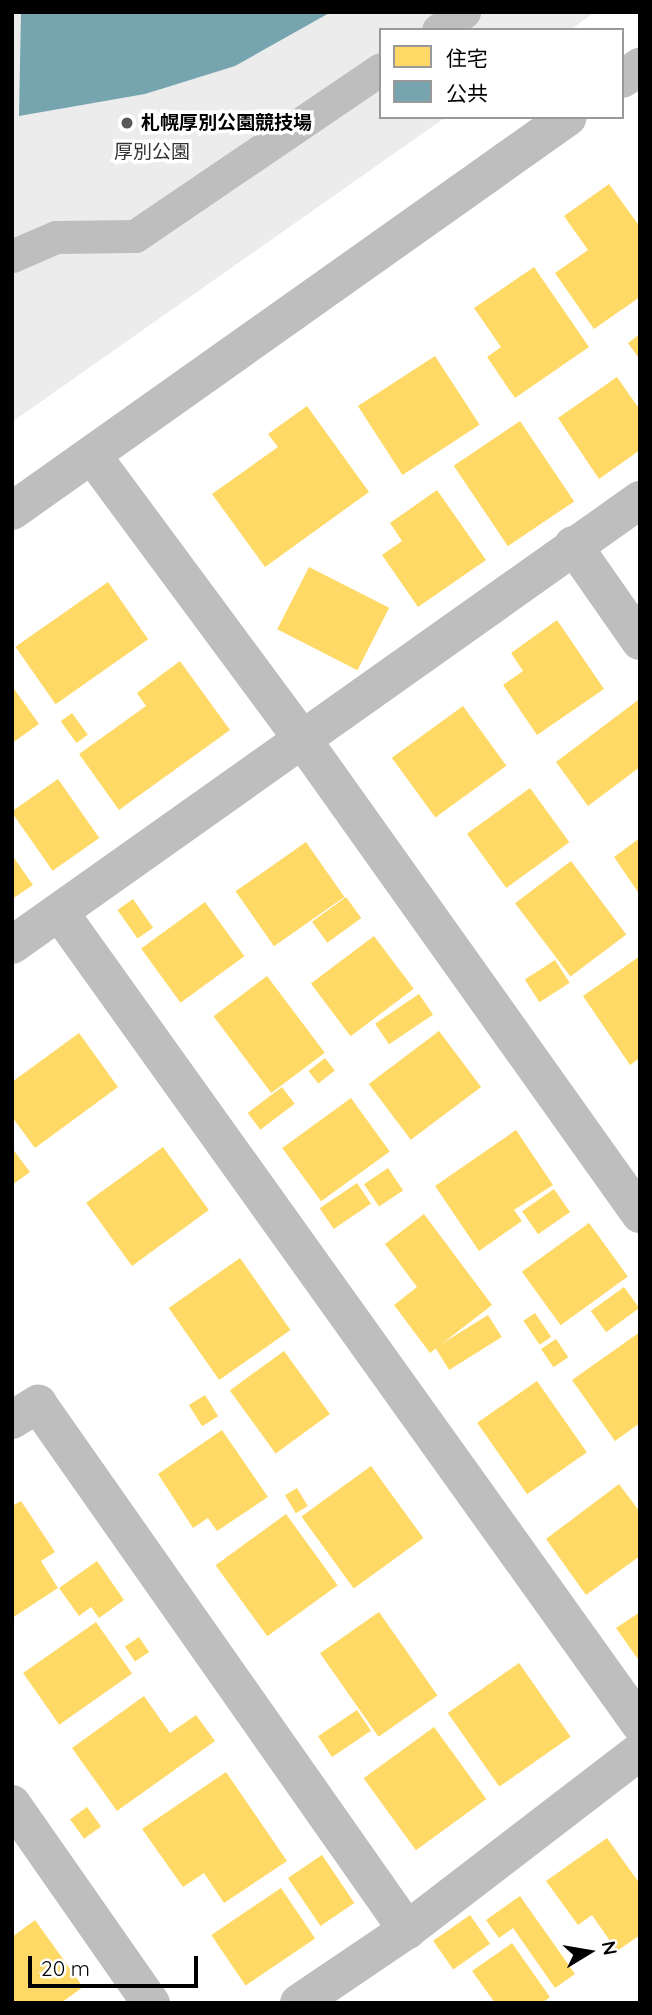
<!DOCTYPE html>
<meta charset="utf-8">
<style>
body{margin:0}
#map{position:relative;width:652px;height:2015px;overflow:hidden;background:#fff;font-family:Quicksand,"Noto Sans JP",sans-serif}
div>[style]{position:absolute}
.green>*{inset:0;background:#ececec}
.homes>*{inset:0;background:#ffd966;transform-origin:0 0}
.public>*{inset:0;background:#76a5af}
.lane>*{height:33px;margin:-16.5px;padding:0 16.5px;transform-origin:16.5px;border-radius:16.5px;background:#bebebe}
.street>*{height:38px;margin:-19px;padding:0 19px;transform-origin:19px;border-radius:19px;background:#bebebe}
.dots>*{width:19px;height:19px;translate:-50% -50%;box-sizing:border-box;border:4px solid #fff;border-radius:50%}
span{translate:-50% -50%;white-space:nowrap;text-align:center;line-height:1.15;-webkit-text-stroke:7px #fff;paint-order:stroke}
.poi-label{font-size:19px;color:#000;font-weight:700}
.left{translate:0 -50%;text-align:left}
.park-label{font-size:19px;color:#333}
.frame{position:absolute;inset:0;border:14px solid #000;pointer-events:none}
.legend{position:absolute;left:379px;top:28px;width:245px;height:91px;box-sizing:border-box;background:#fff;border:2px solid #999;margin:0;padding:9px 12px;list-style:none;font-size:21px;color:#000}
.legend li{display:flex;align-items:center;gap:14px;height:35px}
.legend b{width:35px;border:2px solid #999}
.north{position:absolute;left:554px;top:1917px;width:70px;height:70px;-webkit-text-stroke:5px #fff;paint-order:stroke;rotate:79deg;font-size:19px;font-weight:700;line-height:28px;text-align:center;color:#000}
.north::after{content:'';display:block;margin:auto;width:24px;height:32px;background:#000;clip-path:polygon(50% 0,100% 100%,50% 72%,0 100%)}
.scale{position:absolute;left:28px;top:1956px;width:170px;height:32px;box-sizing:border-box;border:4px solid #000;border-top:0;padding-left:9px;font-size:21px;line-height:24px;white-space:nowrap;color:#000;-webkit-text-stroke:5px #fff;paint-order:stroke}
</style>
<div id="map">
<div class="green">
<div style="clip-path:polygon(12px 12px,595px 12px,570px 30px,381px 30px,381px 117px,446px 117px,12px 422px)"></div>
</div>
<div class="homes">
<div style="clip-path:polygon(609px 184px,640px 227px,640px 297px,594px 329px,555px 273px,588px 250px,564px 216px)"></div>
<div style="clip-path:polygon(534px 267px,589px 347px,515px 398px,487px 357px,501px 347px,474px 308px)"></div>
<div style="clip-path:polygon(640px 334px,640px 360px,628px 343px)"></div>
<div style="left:435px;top:356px;width:82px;height:92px;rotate:57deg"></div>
<div style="clip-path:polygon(617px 377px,640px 410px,640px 450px,599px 479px,558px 418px)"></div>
<div style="clip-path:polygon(307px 406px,369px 492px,265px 567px,212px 494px,278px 447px,268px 434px)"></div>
<div style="left:520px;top:421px;width:97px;height:80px;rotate:56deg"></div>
<div style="clip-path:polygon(437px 490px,486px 560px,418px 607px,382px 555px,402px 541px,390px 523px)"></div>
<div style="left:309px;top:567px;width:90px;height:70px;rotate:27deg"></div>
<div style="left:108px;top:582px;width:70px;height:113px;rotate:55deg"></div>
<div style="clip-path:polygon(557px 620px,604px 689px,537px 735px,503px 685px,523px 671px,511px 653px)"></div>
<div style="clip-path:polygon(180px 661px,230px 730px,119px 810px,79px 754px,146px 706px,137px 693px)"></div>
<div style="clip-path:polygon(12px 686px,39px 724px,12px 743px)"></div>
<div style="clip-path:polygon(638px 700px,640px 767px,588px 806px,556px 762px)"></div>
<div style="left:463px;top:706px;width:74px;height:88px;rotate:54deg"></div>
<div style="left:72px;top:713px;width:27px;height:14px;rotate:54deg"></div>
<div style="left:58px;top:779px;width:72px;height:57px;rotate:55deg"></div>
<div style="left:530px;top:788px;width:67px;height:78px;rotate:54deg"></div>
<div style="clip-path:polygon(640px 838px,640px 895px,614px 857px)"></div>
<div style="left:306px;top:842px;width:67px;height:86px;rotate:55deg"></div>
<div style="clip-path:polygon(12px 855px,33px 885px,12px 899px)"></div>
<div style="left:571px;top:861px;width:92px;height:70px;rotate:53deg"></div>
<div style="left:346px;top:897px;width:26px;height:42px;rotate:54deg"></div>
<div style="left:133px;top:899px;width:35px;height:19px;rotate:55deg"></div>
<div style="left:205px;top:902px;width:67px;height:79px;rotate:54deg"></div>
<div style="left:374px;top:936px;width:66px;height:79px;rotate:53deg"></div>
<div style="clip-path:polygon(640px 956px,640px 1058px,630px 1065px,583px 996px)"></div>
<div style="left:555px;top:960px;width:27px;height:36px;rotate:57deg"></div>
<div style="left:267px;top:976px;width:96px;height:67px;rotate:53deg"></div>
<div style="left:419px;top:994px;width:25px;height:53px;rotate:56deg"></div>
<div style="left:439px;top:1031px;width:70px;height:88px;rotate:53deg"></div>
<div style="clip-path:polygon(79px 1033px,118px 1087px,35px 1148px,12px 1117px,12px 1082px)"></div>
<div style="left:325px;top:1058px;width:16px;height:21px;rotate:52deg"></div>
<div style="left:282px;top:1087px;width:21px;height:43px;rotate:53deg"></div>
<div style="left:351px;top:1098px;width:66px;height:85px;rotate:54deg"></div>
<div style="clip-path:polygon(516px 1130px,553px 1185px,514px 1210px,522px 1221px,479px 1251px,435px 1186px)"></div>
<div style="left:163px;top:1147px;width:78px;height:95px;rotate:54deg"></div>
<div style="clip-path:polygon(12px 1148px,30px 1172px,12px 1185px)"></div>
<div style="left:388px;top:1168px;width:27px;height:29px;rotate:56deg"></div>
<div style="left:357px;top:1183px;width:25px;height:45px;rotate:56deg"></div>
<div style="left:554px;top:1189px;width:28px;height:39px;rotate:55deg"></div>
<div style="clip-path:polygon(424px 1214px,492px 1305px,430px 1353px,394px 1305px,417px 1287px,385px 1244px)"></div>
<div style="left:589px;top:1223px;width:66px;height:83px;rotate:54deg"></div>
<div style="left:240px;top:1258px;width:88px;height:87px;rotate:55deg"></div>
<div style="left:624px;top:1287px;width:26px;height:41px;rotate:54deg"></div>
<div style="left:535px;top:1313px;width:29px;height:14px;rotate:56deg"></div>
<div style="left:488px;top:1315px;width:26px;height:62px;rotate:58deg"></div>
<div style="clip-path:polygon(640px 1332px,640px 1423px,615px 1441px,572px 1380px)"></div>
<div style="left:556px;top:1339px;width:22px;height:18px;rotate:56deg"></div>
<div style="left:284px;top:1351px;width:78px;height:67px;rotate:54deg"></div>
<div style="left:537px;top:1381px;width:87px;height:73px;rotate:55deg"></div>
<div style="left:205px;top:1395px;width:25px;height:19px;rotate:58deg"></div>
<div style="clip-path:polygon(222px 1430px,268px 1497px,217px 1531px,208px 1518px,193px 1528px,158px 1474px)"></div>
<div style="left:371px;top:1466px;width:89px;height:86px;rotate:54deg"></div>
<div style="clip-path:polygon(619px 1484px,640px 1512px,640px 1556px,586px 1595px,546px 1539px)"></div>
<div style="left:297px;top:1488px;width:21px;height:14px;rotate:59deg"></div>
<div style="clip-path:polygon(21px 1501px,55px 1552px,41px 1561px,58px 1588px,12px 1618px,12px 1506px)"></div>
<div style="left:286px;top:1514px;width:88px;height:87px;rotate:54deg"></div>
<div style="clip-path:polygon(97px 1561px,124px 1600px,99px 1618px,91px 1607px,79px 1616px,59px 1588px)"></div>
<div style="left:379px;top:1612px;width:102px;height:72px;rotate:55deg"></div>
<div style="clip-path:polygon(640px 1612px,640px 1662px,616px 1628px)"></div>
<div style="left:96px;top:1622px;width:63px;height:89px;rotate:55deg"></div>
<div style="left:139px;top:1637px;width:18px;height:17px;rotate:56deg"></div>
<div style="left:519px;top:1663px;width:90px;height:87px;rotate:55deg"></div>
<div style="clip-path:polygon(144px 1696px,170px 1733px,196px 1715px,215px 1741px,117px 1811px,72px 1748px)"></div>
<div style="left:357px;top:1710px;width:25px;height:47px;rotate:56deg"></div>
<div style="left:434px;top:1727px;width:89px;height:87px;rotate:54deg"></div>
<div style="clip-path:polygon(226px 1772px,287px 1861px,224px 1903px,204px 1873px,183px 1887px,142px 1829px)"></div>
<div style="left:87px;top:1807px;width:24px;height:21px;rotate:54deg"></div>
<div style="clip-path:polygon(607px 1838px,640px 1884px,640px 1935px,617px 1951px,592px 1915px,578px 1925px,546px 1881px)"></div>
<div style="left:322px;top:1855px;width:58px;height:41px;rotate:56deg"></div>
<div style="left:281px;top:1888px;width:61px;height:84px;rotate:56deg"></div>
<div style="clip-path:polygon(520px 1896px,575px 1974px,555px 1988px,513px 1928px,499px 1938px,486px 1920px)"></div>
<div style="left:470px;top:1915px;width:35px;height:45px;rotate:55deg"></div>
<div style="clip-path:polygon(35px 1920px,83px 1987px,61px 2003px,12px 2003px,12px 1937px)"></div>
<div style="clip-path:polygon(512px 1943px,550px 1997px,542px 2003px,495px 2003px,472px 1971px)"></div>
</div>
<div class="public">
<div style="clip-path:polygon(21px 12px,331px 12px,235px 66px,145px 94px,19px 116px)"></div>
</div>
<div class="lane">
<div style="left:438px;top:30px;width:32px;rotate:-35deg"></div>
<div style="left:12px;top:256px;width:48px;rotate:-23.4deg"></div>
<div style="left:56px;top:237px;width:79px;rotate:-0.7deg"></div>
<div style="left:135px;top:236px;width:297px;rotate:-34.2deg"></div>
</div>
<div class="street">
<div style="left:622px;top:79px;width:22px;rotate:-34deg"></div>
<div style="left:92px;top:455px;width:353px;rotate:53.5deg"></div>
<div style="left:302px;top:739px;width:583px;rotate:54.57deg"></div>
<div style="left:12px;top:511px;width:681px;rotate:-35.32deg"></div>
<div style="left:573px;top:545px;width:117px;rotate:55.1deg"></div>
<div style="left:60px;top:913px;width:997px;rotate:54.43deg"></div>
<div style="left:12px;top:945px;width:770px;rotate:-35.32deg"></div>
<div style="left:12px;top:1420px;width:31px;rotate:-32deg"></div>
<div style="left:38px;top:1404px;width:643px;rotate:54.95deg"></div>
<div style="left:12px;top:1804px;width:243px;rotate:55.1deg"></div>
<div style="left:299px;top:2003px;width:130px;rotate:-34.1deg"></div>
<div style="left:407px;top:1930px;width:294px;rotate:-37.5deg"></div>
</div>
<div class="dots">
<div style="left:127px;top:123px;background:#595959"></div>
</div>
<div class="poi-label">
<span class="left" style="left:141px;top:123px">札幌厚別公園競技場</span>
</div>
<div class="park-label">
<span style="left:152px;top:152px">厚別公園</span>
</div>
<div class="frame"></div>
<ul class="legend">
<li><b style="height:19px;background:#ffd966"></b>住宅</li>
<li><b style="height:19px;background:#76a5af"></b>公共</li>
</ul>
<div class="north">N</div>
<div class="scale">20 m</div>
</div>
